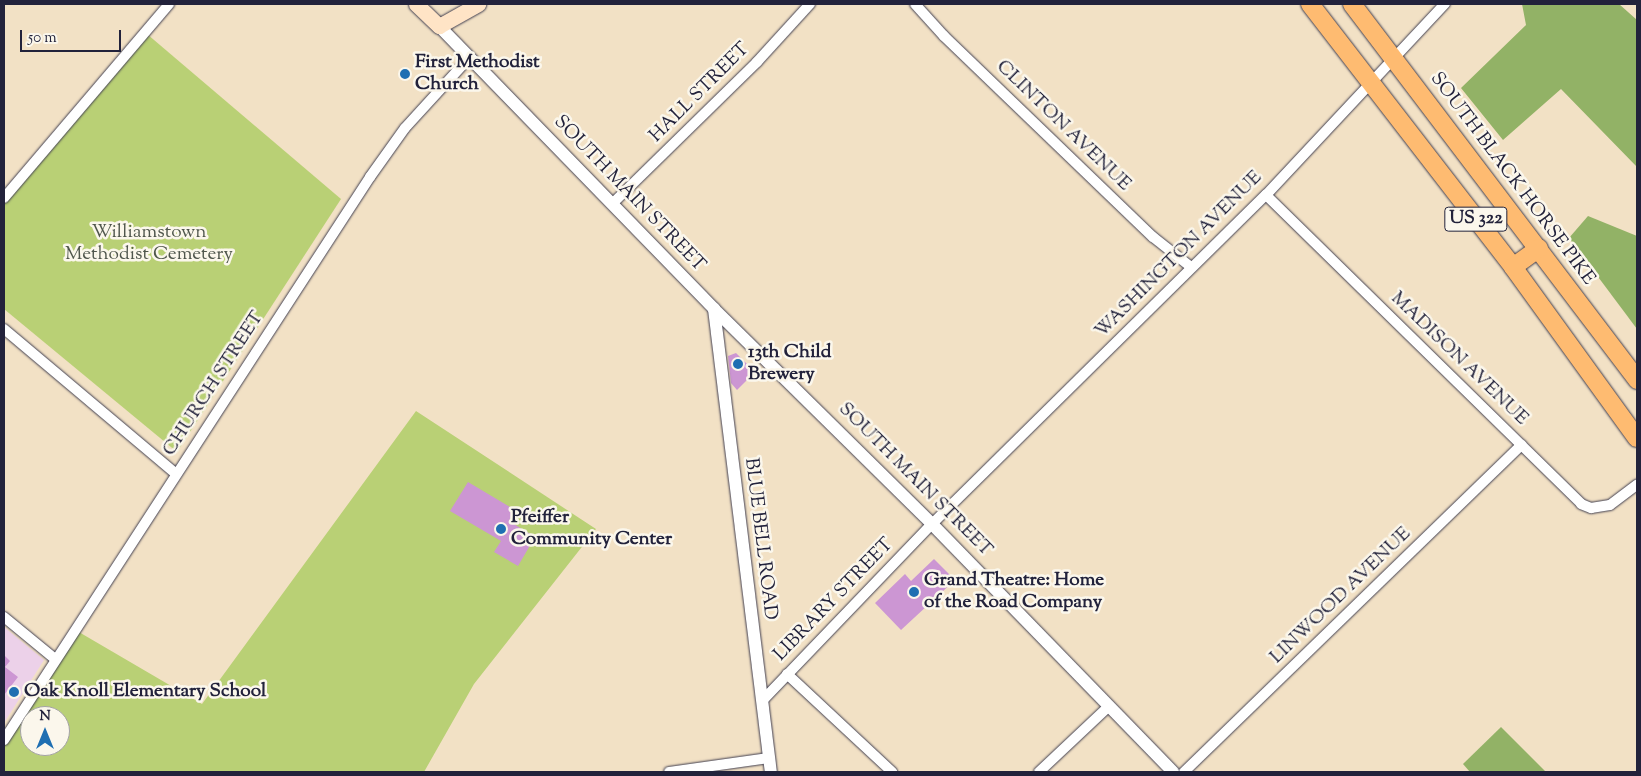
<!DOCTYPE html>
<style>
body{margin:0}
#map{position:relative;width:1641px;height:776px;overflow:hidden;background:#f2e1c5;font-family:"Sorts Mill Goudy",serif}
div>[style]{position:absolute}
.built>*{inset:0;background:#ecd1e9}
.green>*{inset:0;background:#b9d075}
.forest>*{inset:0;background:#92b266}
.building>*{inset:0;background:#cc96d3}
.roads{filter:drop-shadow(0 0 1px #413f50) drop-shadow(0 0 1px #413f50)}
.minor>*{height:10px;margin:-5px;padding:0 5px;transform-origin:5px;border-radius:5px;background:#fff}
.tertiary>*{height:12px;margin:-6px;padding:0 6px;transform-origin:6px;border-radius:6px;background:#fff}
.secondary>*{height:15px;margin:-7.5px;padding:0 7.5px;transform-origin:7.5px;border-radius:7.5px;background:#ffe4c6}
.trunk>*{height:18px;margin:-9px;padding:0 9px;transform-origin:9px;border-radius:9px;background:#febb71}
.dots>*{width:14px;height:14px;translate:-50% -50%;box-sizing:border-box;border:2px solid #fbf7ec;border-radius:50%}
span{translate:-50% -50%;white-space:nowrap;text-align:center;line-height:1.15;-webkit-text-stroke:5px #fbf7ec;paint-order:stroke}
.shield-label span{padding:1px 4px;background:#fbf7ec;border:1px solid;border-radius:4px;-webkit-text-stroke-width:0}
.shield-label{font-size:18px;color:#22223b;font-weight:700}
.poi-label{font-size:19px;color:#22223b;font-weight:700}
.left{translate:0 -50%;text-align:left}
.street-label{font-size:19px;color:#22223b}
.park-label{font-size:19px;color:#4f564c}
.frame{position:absolute;inset:0;border:5px solid #22223b;pointer-events:none}
.north{position:absolute;left:20px;top:706px;width:50px;height:50px;box-sizing:border-box;background:#fbf7ec;border:1px solid #a4a2a5;border-radius:50%;rotate:0deg;font-size:14px;font-weight:700;line-height:20px;text-align:center;color:#22223b}
.north::after{content:'';display:block;margin:auto;width:18px;height:22px;background:#1f6fb2;clip-path:polygon(50% 0,100% 100%,50% 72%,0 100%)}
.scale{position:absolute;left:20px;top:30px;width:101px;height:22px;box-sizing:border-box;border:2px solid #22223b;border-top:0;padding-left:6px;font-size:15px;line-height:18px;white-space:nowrap;color:#22223b;-webkit-text-stroke:4px #fbf7ec;paint-order:stroke}
</style>
<div id="map">
<div class="built">
<div style="clip-path:polygon(4px 627px,44px 660px,4px 723px)"></div>
</div>
<div class="green">
<div style="clip-path:polygon(147px 34px,341px 199px,177px 452px,4px 309px,4px 204px)"></div>
<div style="clip-path:polygon(evenodd,416px 411px,596px 529px,474px 684px,424px 772px,4px 772px,4px 737px,72px 628px,202px 704px,416px 411px,30px 716px,60px 716px,60px 746px,30px 746px,30px 716px)"></div>
</div>
<div class="forest">
<div style="clip-path:polygon(1522px 4px,1619px 4px,1637px 20px,1637px 167px,1561px 89px,1503px 140px,1461px 88px,1526px 25px)"></div>
<div style="clip-path:polygon(1588px 216px,1637px 236px,1637px 329px,1569px 238px)"></div>
<div style="clip-path:polygon(1501px 727px,1546px 772px,1470px 772px,1463px 764px)"></div>
</div>
<div class="building">
<div style="clip-path:polygon(736px 353px,755px 372px,737px 390px,731px 383px,728px 356px)"></div>
<div style="clip-path:polygon(468px 482px,515px 510px,509px 521px,535px 537px,518px 566px,494px 552px,501px 541px,450px 511px)"></div>
<div style="clip-path:polygon(934px 559px,955px 580px,901px 630px,875px 603px,905px 574px,911px 581px)"></div>
<div style="clip-path:polygon(4px 655px,10px 661px,5px 667px,18px 677px,4px 695px)"></div>
</div>
<div class="roads">
<div class="minor">
<div style="left:915px;top:4px;width:43px;rotate:47.8deg"></div>
<div style="left:944px;top:36px;width:290px;rotate:43.9deg"></div>
<div style="left:1153px;top:237px;width:48px;rotate:38.3deg"></div>
<div style="left:1266px;top:195px;width:441px;rotate:44.4deg"></div>
<div style="left:1581px;top:504px;width:11px;rotate:22deg"></div>
<div style="left:1591px;top:508px;width:19px;rotate:-9deg"></div>
<div style="left:1610px;top:505px;width:34px;rotate:-37deg"></div>
<div style="left:4px;top:198px;width:255px;rotate:-49.6deg"></div>
<div style="left:612px;top:204px;width:203px;rotate:-44.4deg"></div>
<div style="left:757px;top:62px;width:79px;rotate:-47.6deg"></div>
<div style="left:4px;top:329px;width:225px;rotate:40.1deg"></div>
<div style="left:4px;top:617px;width:66px;rotate:39.5deg"></div>
<div style="left:787px;top:674px;width:144px;rotate:43deg"></div>
<div style="left:762px;top:701px;width:245px;rotate:-46.2deg"></div>
<div style="left:932px;top:524px;width:469px;rotate:-44.6deg"></div>
<div style="left:1266px;top:195px;width:262px;rotate:-46.9deg"></div>
<div style="left:4px;top:740px;width:672px;rotate:-56.97deg"></div>
<div style="left:370px;top:177px;width:60px;rotate:-54.5deg"></div>
<div style="left:405px;top:128px;width:93px;rotate:-47.6deg"></div>
<div style="left:669px;top:772px;width:101px;rotate:-8deg"></div>
<div style="left:1039px;top:772px;width:93px;rotate:-43.3deg"></div>
<div style="left:1184px;top:772px;width:470px;rotate:-44.1deg"></div>
</div>
<div class="tertiary">
<div style="left:439px;top:26px;width:395px;rotate:45.8deg"></div>
<div style="left:714px;top:309px;width:306px;rotate:44.6deg"></div>
<div style="left:932px;top:524px;width:346px;rotate:45.8deg"></div>
<div style="left:714px;top:309px;width:466px;rotate:83deg"></div>
</div>
<div class="secondary">
<div style="left:416px;top:4px;width:32px;rotate:44deg"></div>
<div style="left:439px;top:26px;width:45px;rotate:-29.4deg"></div>
</div>
<div class="trunk">
<div style="left:1310px;top:4px;width:332px;rotate:52.3deg"></div>
<div style="left:1513px;top:267px;width:211px;rotate:54.1deg"></div>
<div style="left:1352px;top:4px;width:472px;rotate:52.8deg"></div>
<div style="left:1513px;top:267px;width:32px;rotate:-36deg"></div>
</div>
</div>
<div class="dots">
<div style="left:405px;top:74px;background:#1f6fb2"></div>
<div style="left:738px;top:364px;background:#1f6fb2"></div>
<div style="left:501px;top:529px;background:#1f6fb2"></div>
<div style="left:914px;top:592px;background:#1f6fb2"></div>
<div style="left:14px;top:692px;background:#1f6fb2"></div>
</div>
<div class="shield-label">
<span style="left:1476px;top:219px">US 322</span>
</div>
<div class="poi-label">
<span class="left" style="left:415px;top:74px">First Methodist<br>Church</span>
<span class="left" style="left:748px;top:364px">13th Child<br>Brewery</span>
<span class="left" style="left:511px;top:529px">Pfeiffer<br>Community Center</span>
<span class="left" style="left:924px;top:592px">Grand Theatre: Home<br>of the Road Company</span>
<span class="left" style="left:24px;top:692px">Oak Knoll Elementary School</span>
</div>
<div class="street-label">
<span style="left:700px;top:93px;rotate:-45deg">HALL STREET</span>
<span style="left:1063px;top:126px;rotate:44deg">CLINTON AVENUE</span>
<span style="left:1512px;top:179px;rotate:53deg">SOUTH BLACK HORSE PIKE</span>
<span style="left:629px;top:194px;rotate:46deg">SOUTH MAIN STREET</span>
<span style="left:1179px;top:255px;rotate:-45deg">WASHINGTON AVENUE</span>
<span style="left:1459px;top:359px;rotate:44deg">MADISON AVENUE</span>
<span style="left:214px;top:384px;rotate:-57deg">CHURCH STREET</span>
<span style="left:915px;top:480px;rotate:45deg">SOUTH MAIN STREET</span>
<span style="left:760px;top:539px;rotate:83deg">BLUE BELL ROAD</span>
<span style="left:1341px;top:596px;rotate:-44deg">LINWOOD AVENUE</span>
<span style="left:834px;top:600px;rotate:-46deg">LIBRARY STREET</span>
</div>
<div class="park-label">
<span style="left:149px;top:244px">Williamstown<br>Methodist Cemetery</span>
</div>
<div class="frame"></div>
<div class="north">N</div>
<div class="scale">50 m</div>
</div>
